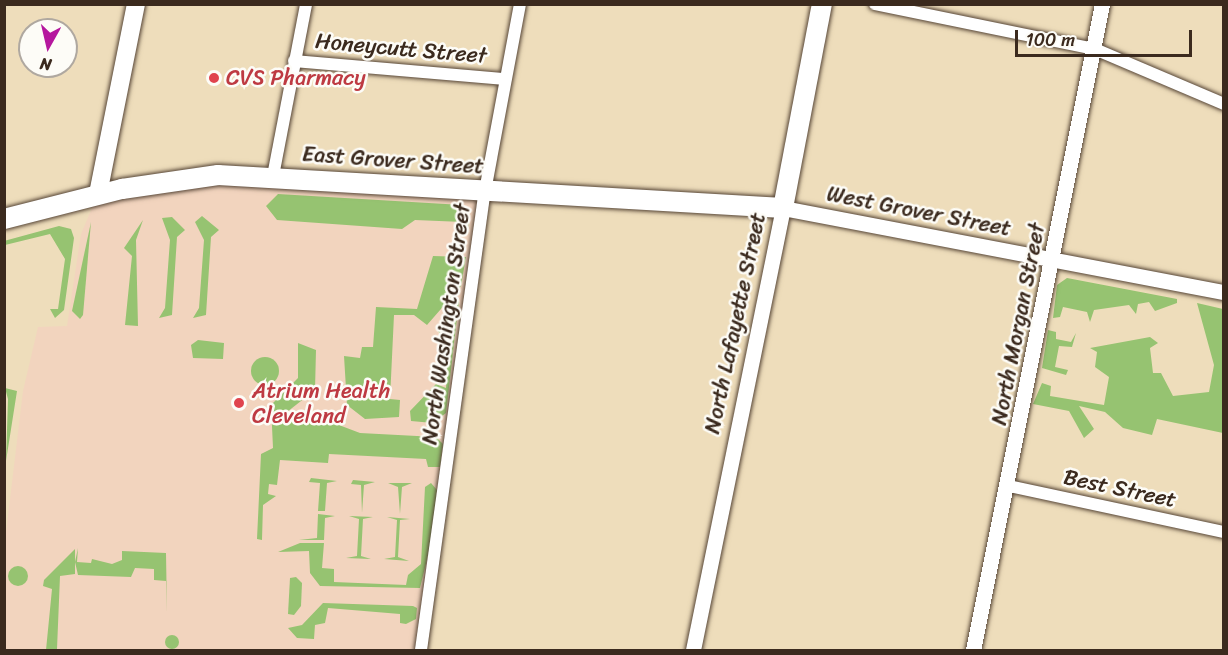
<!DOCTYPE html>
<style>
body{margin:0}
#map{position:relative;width:1228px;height:655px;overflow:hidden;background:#edb;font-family:Sriracha,sans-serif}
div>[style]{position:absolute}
.built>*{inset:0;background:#f2d4be}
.green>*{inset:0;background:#96c371}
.round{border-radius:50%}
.roads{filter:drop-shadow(0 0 2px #564536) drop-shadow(0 0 2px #564536)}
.minor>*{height:12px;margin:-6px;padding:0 6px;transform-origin:6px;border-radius:6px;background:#fff}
.tertiary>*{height:15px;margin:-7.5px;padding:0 7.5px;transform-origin:7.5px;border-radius:7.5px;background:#fff}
.secondary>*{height:18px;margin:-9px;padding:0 9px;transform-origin:9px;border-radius:9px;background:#fff}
.primary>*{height:20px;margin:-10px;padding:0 10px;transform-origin:10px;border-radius:10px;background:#fff}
.dots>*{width:16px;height:16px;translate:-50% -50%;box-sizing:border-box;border:3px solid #fdfcf7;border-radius:50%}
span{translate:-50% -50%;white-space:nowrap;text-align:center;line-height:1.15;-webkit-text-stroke:5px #fdfcf7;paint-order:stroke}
.street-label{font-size:22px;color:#3b2a1e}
.health-label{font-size:22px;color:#be3a42}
.left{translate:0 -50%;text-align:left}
.frame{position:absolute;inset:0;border:6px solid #3b2a1e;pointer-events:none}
.north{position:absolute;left:18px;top:18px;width:60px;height:60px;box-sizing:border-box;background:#fdfcf7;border:2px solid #afa8a0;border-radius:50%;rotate:188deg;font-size:16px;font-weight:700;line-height:24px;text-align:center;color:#3b2a1e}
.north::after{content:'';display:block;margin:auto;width:21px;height:27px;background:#b5179e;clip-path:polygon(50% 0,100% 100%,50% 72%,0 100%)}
.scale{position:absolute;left:1015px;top:30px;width:177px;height:27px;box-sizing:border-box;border:3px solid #3b2a1e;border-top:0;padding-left:8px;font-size:18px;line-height:21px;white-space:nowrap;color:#3b2a1e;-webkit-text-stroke:4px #fdfcf7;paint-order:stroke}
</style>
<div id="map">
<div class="built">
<div style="clip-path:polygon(169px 180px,485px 191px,421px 650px,5px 650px,5px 541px,23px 391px,38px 327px,67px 326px,81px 234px,98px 194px)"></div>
</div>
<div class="green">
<div style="clip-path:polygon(278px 194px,462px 205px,469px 216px,468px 231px,463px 222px,415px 220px,402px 229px,277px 220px,266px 206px)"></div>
<div style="clip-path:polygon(202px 216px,219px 230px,211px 237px,206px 315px,193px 318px,199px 308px,204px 240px,195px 222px)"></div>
<div style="clip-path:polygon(172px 217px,185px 230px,177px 237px,172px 315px,159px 318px,165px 308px,170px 240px,162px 218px)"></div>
<div style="clip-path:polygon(143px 220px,136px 240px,138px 326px,125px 325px,132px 256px,124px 248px)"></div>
<div style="clip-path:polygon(91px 222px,83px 315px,80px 319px,72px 311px)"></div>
<div style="clip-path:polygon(59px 226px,71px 229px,74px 238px,64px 310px,55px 318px,50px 309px,58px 309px,65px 259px,50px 234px,5px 245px,4px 241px)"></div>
<div style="clip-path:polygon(433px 256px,466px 257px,461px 286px,427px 325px,414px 315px,394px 315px,390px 399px,400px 400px,399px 417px,365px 419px,347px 405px,344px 356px,360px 358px,362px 347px,373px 347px,376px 307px,417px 309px)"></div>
<div style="clip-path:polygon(1067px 278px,1177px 299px,1177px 303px,1155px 311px,1149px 302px,1138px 304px,1136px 314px,1129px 305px,1094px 310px,1090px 322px,1087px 312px,1063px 307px,1060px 317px,1053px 318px,1057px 285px)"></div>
<div style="clip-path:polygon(459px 301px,446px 413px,433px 423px,411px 421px,410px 411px,436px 384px,446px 388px,448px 346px,436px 328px)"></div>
<div style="clip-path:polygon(1197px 303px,1223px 309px,1223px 433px,1157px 419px,1152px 435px,1123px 428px,1105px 412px,1079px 406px,1094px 429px,1084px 438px,1069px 411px,1033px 404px,1042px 383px,1051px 386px,1050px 396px,1104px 405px,1109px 377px,1095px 367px,1097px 352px,1090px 348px,1150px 337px,1158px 343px,1150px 348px,1153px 373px,1161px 373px,1173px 396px,1209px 392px,1214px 365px)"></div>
<div style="clip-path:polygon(1048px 330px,1056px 332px,1056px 339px,1071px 342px,1076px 333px,1072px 347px,1059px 346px,1055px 367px,1068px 370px,1066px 375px,1042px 368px)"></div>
<div style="clip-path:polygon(198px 340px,224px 343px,223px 359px,193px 358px,191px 345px)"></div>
<div style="clip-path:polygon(298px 343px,316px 350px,315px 390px,287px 412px,294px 424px,315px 416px,360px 433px,436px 437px,443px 444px,440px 467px,428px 467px,426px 459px,329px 454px,328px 463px,280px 460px,277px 485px,269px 484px,268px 494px,276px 496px,263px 505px,262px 540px,257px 539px,261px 454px,273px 448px,271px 405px,298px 378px)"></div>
<div class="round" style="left:251px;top:357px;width:28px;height:28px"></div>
<div style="clip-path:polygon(5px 388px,17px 391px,6px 461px,8px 399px)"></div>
<div style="clip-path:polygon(311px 478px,337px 481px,327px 483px,325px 511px,318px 511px,320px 483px,309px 482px)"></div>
<div style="clip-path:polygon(353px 480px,375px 482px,364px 485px,362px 513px,361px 485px,351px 484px)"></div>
<div style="clip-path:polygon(388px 483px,412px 483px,402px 487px,400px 514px,398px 487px)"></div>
<div style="clip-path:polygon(431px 483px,437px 490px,434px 531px,420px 588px,320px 586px,310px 573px,309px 551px,278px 552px,300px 543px,324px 543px,322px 568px,334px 569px,334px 582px,406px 585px,408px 575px,421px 564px,425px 487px)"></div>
<div style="clip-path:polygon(318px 514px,335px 516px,325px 518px,324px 540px,299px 540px,317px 538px)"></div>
<div style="clip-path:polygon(349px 516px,373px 517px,363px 519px,361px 556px,371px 559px,346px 558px,357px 556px,359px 519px)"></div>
<div style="clip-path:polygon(387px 517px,410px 519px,400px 520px,398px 557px,409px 561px,384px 559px,395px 557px,397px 520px)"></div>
<div style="clip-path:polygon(78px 548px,77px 562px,91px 563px,92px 559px,112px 564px,122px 560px,122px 551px,166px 553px,167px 614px,166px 581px,154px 580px,154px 569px,135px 568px,131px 577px,78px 575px,75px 562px)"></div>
<div style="clip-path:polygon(75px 549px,75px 574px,60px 576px,57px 649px,71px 650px,46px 650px,52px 589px,43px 586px,44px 580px)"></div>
<div class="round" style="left:8px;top:566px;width:20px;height:20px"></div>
<div style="clip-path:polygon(296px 577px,302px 583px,301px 606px,294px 615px,288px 614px,290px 578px)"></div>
<div style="clip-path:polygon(323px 603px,413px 606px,417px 608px,416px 619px,406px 624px,400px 623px,400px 614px,328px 608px,325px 623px,315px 625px,314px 639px,297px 638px,288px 628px,302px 625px)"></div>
<div class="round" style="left:165px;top:635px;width:14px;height:14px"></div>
</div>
<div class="roads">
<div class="minor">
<div style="left:875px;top:4px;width:225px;rotate:11.6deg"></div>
<div style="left:1095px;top:49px;width:140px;rotate:23.1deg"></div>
<div style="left:294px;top:61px;width:212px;rotate:4.9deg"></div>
<div style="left:273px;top:176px;width:175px;rotate:-79.1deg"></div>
<div style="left:1009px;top:486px;width:220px;rotate:12.1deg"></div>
<div style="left:421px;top:650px;width:463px;rotate:-82.1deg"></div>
<div style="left:485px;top:191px;width:190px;rotate:-79.4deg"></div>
</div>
<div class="tertiary">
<div style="left:693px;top:650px;width:451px;rotate:-78.5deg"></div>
<div style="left:783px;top:208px;width:449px;rotate:10.8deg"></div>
<div style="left:973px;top:650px;width:659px;rotate:-78.71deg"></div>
</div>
<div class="secondary">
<div style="left:98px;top:194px;width:194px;rotate:-78.7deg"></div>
</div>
<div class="primary">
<div style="left:4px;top:219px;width:122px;rotate:-14.3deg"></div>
<div style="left:122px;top:189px;width:97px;rotate:-8.3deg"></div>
<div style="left:218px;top:175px;width:566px;rotate:3.34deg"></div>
<div style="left:783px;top:208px;width:208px;rotate:-79.2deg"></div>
</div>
</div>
<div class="dots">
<div style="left:214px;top:78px;background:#e0444e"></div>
<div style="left:239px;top:403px;background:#e0444e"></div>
</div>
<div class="street-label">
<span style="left:401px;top:48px;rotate:5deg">Honeycutt Street</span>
<span style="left:393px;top:160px;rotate:4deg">East Grover Street</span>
<span style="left:919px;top:211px;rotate:11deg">West Grover Street</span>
<span style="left:735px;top:323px;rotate:-78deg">North Lafayette Street</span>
<span style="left:446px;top:324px;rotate:-82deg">North Washington Street</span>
<span style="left:1018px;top:324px;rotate:-79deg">North Morgan Street</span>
<span style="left:1120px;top:488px;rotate:12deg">Best Street</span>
</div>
<div class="health-label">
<span class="left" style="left:226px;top:78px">CVS Pharmacy</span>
<span class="left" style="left:252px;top:403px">Atrium Health<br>Cleveland</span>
</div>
<div class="frame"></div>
<div class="north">N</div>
<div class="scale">100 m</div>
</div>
